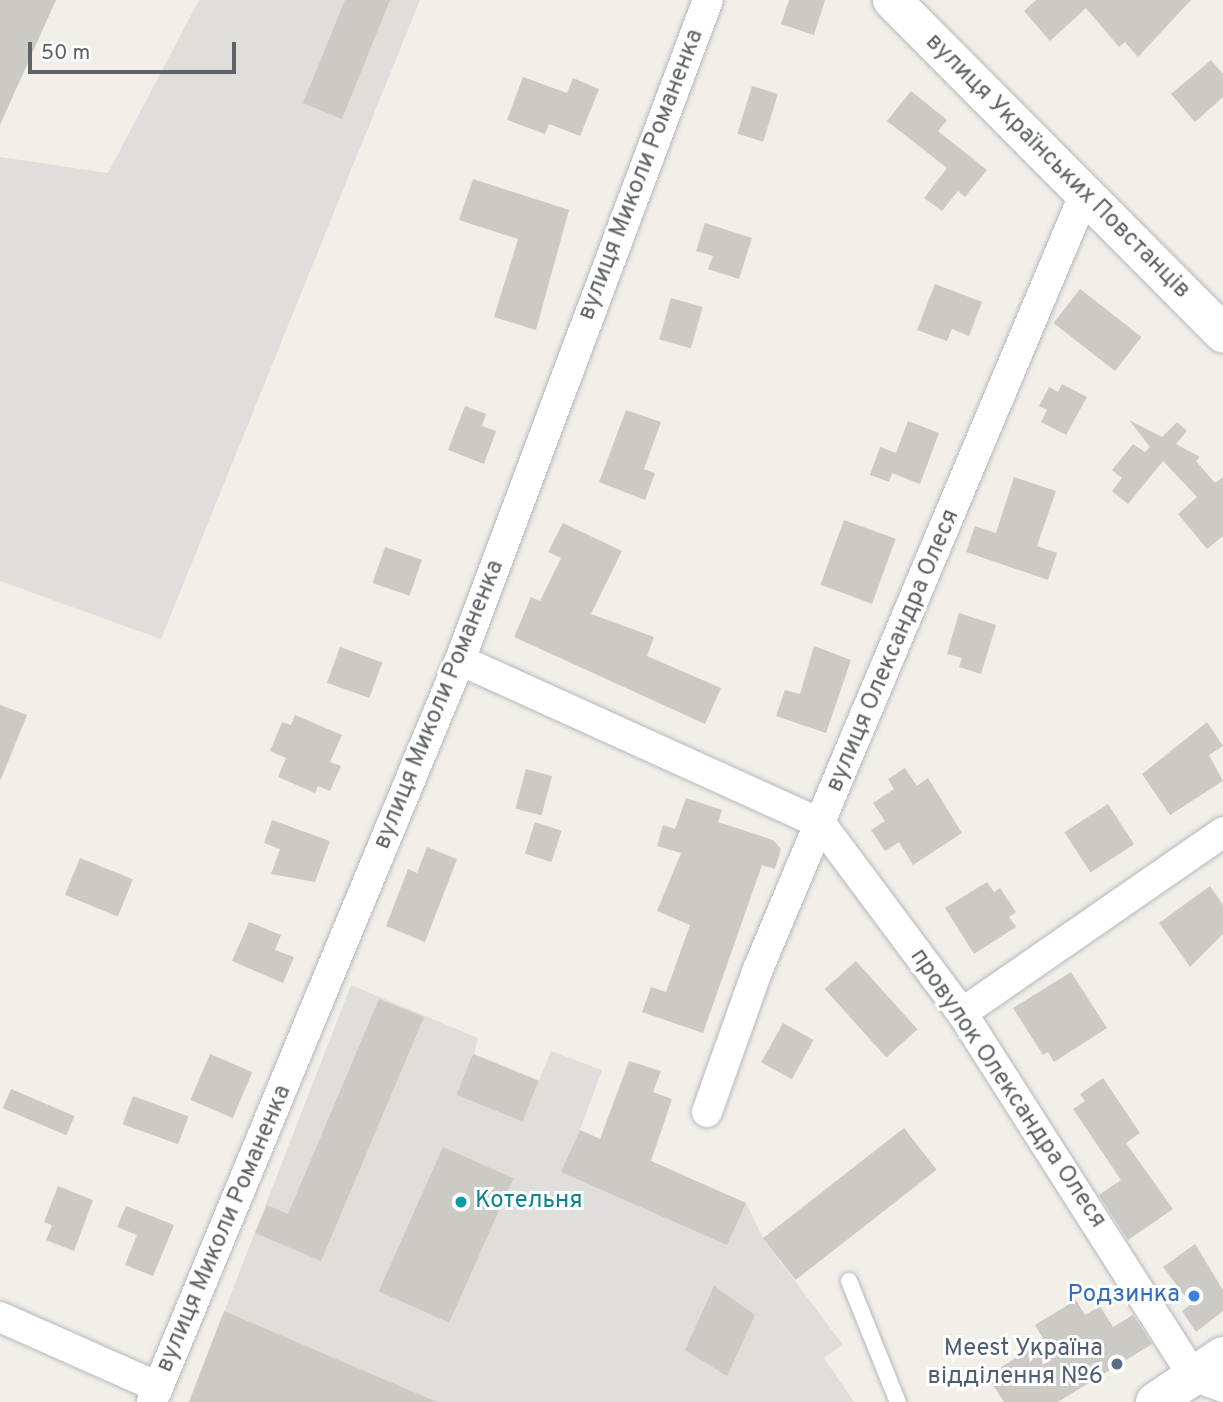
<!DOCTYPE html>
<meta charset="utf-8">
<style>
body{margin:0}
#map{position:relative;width:1223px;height:1402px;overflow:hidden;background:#f1efe8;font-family:Overpass,sans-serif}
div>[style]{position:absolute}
.industrial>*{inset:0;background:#e0deda}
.building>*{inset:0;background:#cccac5;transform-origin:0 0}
.roads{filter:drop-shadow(0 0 2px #b5b8bc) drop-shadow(0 0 2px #b5b8bc)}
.lane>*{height:16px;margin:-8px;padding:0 8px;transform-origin:8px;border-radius:8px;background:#fff}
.street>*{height:30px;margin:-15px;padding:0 15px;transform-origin:15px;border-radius:15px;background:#fff}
.secondary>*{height:38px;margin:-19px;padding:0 19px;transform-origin:19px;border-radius:19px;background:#fff}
.dots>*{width:19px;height:19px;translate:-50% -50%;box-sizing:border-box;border:4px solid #fff;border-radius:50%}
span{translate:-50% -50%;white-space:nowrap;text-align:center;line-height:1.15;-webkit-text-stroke:6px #fff;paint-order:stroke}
.street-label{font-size:24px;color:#5f6368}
.culture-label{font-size:24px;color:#0d838f}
.left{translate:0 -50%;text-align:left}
.shop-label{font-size:24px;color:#366cbe}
.right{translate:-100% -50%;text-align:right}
.service-label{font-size:24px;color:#4e5e75}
.scale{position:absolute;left:28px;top:42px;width:208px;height:32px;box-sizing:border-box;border:4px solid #5f6368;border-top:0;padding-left:9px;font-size:21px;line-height:24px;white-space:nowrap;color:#5f6368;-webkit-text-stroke:5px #fff;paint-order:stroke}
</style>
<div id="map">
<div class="industrial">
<div style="clip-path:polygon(199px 0,420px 0,161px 639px,0 581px,0 157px,108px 173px)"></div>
<div style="clip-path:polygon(351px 985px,478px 1038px,474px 1054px,539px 1081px,551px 1051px,602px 1070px,580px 1130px,746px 1203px,764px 1240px,843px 1345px,824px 1358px,854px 1402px,189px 1402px)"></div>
</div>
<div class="building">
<div style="clip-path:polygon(0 0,56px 0,0 125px)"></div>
<div style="clip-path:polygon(345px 0,390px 0,342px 119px,303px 103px)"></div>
<div style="clip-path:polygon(789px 0,825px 0,814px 35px,781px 24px)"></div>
<div style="clip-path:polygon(1036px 0,1191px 0,1138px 57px,1125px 42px,1119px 47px,1086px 8px,1050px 41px,1024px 11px)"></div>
<div style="clip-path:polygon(1211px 60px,1223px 74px,1223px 97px,1195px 122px,1171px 94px)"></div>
<div style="clip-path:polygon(523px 77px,567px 93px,573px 78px,599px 89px,580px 136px,549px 124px,545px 134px,507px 120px)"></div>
<div style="left:752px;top:86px;width:27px;height:50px;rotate:17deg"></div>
<div style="clip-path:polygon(911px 91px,947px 120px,938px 131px,987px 170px,965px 197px,958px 191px,942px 211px,924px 198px,947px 168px,887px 121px)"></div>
<div style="clip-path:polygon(473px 179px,569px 210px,536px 330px,494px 317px,518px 239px,459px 220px)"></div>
<div style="clip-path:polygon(705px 223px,752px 238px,739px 279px,708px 269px,713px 256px,696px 251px)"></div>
<div style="clip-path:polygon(935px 284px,982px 302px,969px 336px,952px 329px,947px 341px,917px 330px)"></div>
<div style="left:1080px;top:289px;width:78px;height:43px;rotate:38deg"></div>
<div style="left:671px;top:298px;width:33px;height:43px;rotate:16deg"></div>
<div style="clip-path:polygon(1062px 384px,1087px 397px,1066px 435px,1041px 422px,1047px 410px,1039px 406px,1049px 387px,1058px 392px)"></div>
<div style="clip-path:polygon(465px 406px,486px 414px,482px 426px,496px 431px,484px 464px,448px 450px)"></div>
<div style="clip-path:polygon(626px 410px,661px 422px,644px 469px,655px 473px,645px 500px,599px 482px)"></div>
<div style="clip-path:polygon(1129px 420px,1162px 437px,1177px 422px,1187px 431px,1176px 444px,1200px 457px,1196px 461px,1215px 483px,1223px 477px,1223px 536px,1207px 549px,1178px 514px,1197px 497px,1163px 461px,1128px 504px,1112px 491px,1122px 478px,1112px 470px,1133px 444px,1145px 452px,1150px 447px)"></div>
<div style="clip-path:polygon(908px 421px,939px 433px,920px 484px,892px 473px,889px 482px,870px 475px,880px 447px,896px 453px)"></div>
<div style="clip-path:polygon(1014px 477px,1056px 491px,1037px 546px,1057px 553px,1048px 580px,966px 552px,975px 526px,996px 533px)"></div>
<div style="left:844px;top:520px;width:55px;height:69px;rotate:20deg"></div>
<div style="clip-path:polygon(563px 523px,622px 551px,591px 614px,654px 637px,647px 656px,721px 688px,705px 724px,514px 637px,531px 597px,540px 601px,561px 558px,548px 552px)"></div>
<div style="left:385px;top:547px;width:39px;height:38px;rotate:19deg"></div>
<div style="clip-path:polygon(959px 613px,996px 625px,981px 674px,959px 667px,962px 658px,947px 654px)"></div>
<div style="clip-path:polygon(814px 646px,851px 660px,826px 733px,776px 716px,785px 690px,800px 694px)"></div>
<div style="left:340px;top:647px;width:45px;height:38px;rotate:20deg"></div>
<div style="clip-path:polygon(0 705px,27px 715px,1px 779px,0 779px)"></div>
<div style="clip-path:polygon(295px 715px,342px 735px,330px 762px,341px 766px,330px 791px,318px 786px,315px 793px,278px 777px,286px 758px,270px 751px,282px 722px,291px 725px)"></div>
<div style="clip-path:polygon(1207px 722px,1223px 746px,1209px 755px,1223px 781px,1170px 815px,1142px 774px)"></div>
<div style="clip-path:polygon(905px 768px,917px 786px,928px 778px,962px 833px,913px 865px,899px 842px,885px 851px,871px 830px,885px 821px,873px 803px,894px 789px,888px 779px)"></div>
<div style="left:526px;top:769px;width:27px;height:41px;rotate:15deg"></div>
<div style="clip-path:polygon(686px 798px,722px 810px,718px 822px,773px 840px,781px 849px,775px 869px,762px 865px,703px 1033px,642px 1012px,651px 987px,666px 992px,690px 925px,657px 911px,681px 853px,657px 846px,663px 825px,675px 829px)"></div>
<div style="left:1108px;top:804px;width:48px;height:52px;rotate:57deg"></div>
<div style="clip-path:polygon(272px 820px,330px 841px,315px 882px,271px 874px,280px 849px,264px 843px)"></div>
<div style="left:535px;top:822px;width:28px;height:33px;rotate:18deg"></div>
<div style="clip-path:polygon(427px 847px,457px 859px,425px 942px,386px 926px,408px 869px,417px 873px)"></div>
<div style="left:80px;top:858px;width:57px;height:40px;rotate:22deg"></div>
<div style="clip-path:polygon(987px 882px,994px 892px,1000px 888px,1016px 912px,1009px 917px,1016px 927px,974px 954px,945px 908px)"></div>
<div style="clip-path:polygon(1210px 886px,1223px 905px,1223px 934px,1190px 967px,1159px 923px)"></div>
<div style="clip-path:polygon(249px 922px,281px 935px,275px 950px,294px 957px,283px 983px,232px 961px)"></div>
<div style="left:856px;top:961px;width:92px;height:42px;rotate:48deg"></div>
<div style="clip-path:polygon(1071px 972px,1107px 1028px,1054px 1062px,1048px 1052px,1043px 1055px,1013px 1008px)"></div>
<div style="clip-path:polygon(379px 999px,424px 1017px,321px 1261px,255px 1233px,267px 1205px,288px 1214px)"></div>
<div style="left:783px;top:1023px;width:35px;height:45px;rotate:29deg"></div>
<div style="left:210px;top:1054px;width:46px;height:50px;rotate:23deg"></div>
<div style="left:473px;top:1054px;width:71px;height:44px;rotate:22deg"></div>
<div style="clip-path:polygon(629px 1061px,661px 1071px,653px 1092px,672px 1099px,651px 1161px,746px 1203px,727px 1245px,561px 1172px,580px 1130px,600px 1139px)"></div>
<div style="clip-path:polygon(1103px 1078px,1140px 1133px,1126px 1143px,1173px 1209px,1128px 1240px,1099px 1195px,1121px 1180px,1073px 1109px,1085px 1101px,1080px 1094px)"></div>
<div style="left:11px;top:1089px;width:69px;height:21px;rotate:23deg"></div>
<div style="left:133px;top:1096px;width:59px;height:30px;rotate:20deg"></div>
<div style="left:904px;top:1128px;width:53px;height:179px;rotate:52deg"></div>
<div style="left:443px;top:1147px;width:77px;height:158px;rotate:24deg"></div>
<div style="clip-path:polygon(58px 1186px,93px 1200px,74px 1251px,46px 1240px,52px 1225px,44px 1222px)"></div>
<div style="clip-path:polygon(126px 1206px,174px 1225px,153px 1276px,125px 1265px,137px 1235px,117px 1227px)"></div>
<div style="clip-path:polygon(1195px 1244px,1223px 1290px,1223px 1311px,1196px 1332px,1182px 1311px,1191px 1304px,1163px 1267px)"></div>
<div style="clip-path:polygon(714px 1286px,755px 1315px,727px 1376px,685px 1350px)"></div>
<div style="clip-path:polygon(1076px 1300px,1085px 1315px,1100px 1306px,1113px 1327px,1133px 1315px,1152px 1344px,1058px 1402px,1004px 1402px,987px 1376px,1044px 1340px,1035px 1325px)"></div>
<div style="clip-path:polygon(224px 1311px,348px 1364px,437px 1402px,189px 1402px)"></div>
</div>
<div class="roads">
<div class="lane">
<div style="left:849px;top:1281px;width:131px;rotate:68deg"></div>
</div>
<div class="street">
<div style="left:460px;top:660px;width:397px;rotate:24.4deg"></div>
<div style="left:821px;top:824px;width:236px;rotate:53.3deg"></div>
<div style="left:962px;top:1013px;width:430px;rotate:57.5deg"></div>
<div style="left:1193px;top:1376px;width:32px;rotate:20deg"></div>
<div style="left:962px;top:1013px;width:318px;rotate:-34.7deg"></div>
<div style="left:707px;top:1112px;width:152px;rotate:-70.4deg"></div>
<div style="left:758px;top:969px;width:842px;rotate:-67.15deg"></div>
<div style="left:0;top:1317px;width:173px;rotate:23.9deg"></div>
<div style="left:152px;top:1402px;width:803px;rotate:-67.46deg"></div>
<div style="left:460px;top:660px;width:705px;rotate:-69.41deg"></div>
</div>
<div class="secondary">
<div style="left:892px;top:0;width:470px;rotate:45.2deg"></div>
<div style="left:1155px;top:1402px;width:82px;rotate:-34.1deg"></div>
</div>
</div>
<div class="dots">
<div style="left:461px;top:1202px;background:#0f9aa8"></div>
<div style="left:1194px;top:1296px;background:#3f7fe0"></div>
<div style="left:1117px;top:1364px;background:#5c6f8a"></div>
</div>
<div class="street-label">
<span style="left:1057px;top:167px;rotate:45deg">вулиця Українських Повстанців</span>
<span style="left:642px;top:175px;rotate:-69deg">вулиця Миколи Романенка</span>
<span style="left:894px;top:651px;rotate:-67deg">вулиця Олександра Олеся</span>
<span style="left:440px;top:705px;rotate:-68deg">вулиця Миколи Романенка</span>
<span style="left:1007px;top:1089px;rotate:56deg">провулок Олександра Олеся</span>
<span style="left:225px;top:1229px;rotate:-67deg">вулиця Миколи Романенка</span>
</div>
<div class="culture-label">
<span class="left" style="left:475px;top:1202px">Котельня</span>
</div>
<div class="shop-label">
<span class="right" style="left:1180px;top:1296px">Родзинка</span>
</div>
<div class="service-label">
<span class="right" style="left:1103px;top:1364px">Meest Україна<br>відділення №6</span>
</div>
<div class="scale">50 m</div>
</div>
